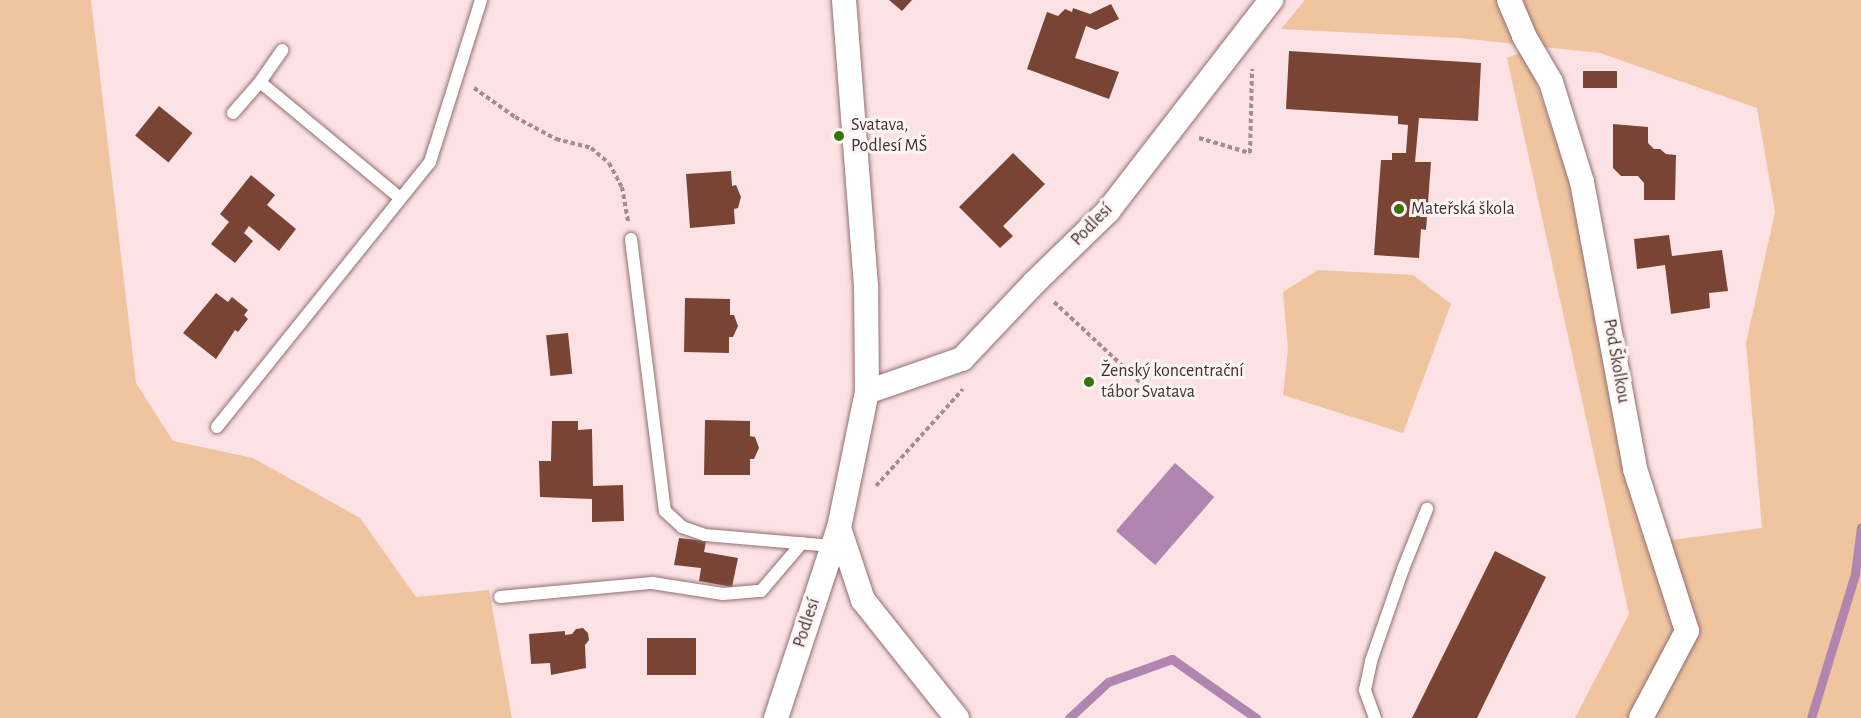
<!DOCTYPE html>
<meta charset="utf-8">
<style>
body{margin:0}
#map{position:relative;width:1861px;height:718px;overflow:hidden;background:#fce2e4;font-family:"Alegreya Sans",sans-serif}
div>[style]{position:absolute}
.green>*{inset:0;background:#efc49e}
.water>*{inset:0;background:#b086b1;transform-origin:0 0}
.stream>*{height:9px;margin:-4.5px;padding:0 4.5px;transform-origin:4.5px;border-radius:4.5px;background:#b086b1}
.building>*{inset:0;background:#794433;transform-origin:0 0}
.path>*{height:4px;margin-top:-2px;transform-origin:0;background:repeating-linear-gradient(90deg,#a38e8f 0 4.5px,transparent 0 7.5px)}
.roads{filter:drop-shadow(0 0 2px #936f71) drop-shadow(0 0 2px #936f71)}
.lane>*{height:12px;margin:-6px;padding:0 6px;transform-origin:6px;border-radius:6px;background:#fff}
.street>*{height:24px;margin:-12px;padding:0 12px;transform-origin:12px;border-radius:12px;background:#fff}
.dots>*{width:16px;height:16px;translate:-50% -50%;box-sizing:border-box;border:3px solid #fdf4f5;border-radius:50%}
span{translate:-50% -50%;white-space:nowrap;text-align:center;line-height:1.15;-webkit-text-stroke:6px #fdf4f5;paint-order:stroke}
.poi-label{font-size:18px;color:#403031}
.left{translate:0 -50%;text-align:left}
.street-label{font-size:18px;color:#403031}
</style>
<div id="map">
<div class="green">
<div style="clip-path:polygon(0 0,91px 0,136px 383px,173px 441px,253px 458px,360px 518px,416px 597px,489px 590px,512px 718px,0 718px)"></div>
<div style="clip-path:polygon(1305px 0,1861px 0,1861px 718px,1575px 718px,1629px 614px,1507px 58px,1525px 51px,1575px 195px,1642px 535px,1672px 540px,1762px 528px,1746px 343px,1775px 212px,1757px 108px,1600px 53px,1459px 38px,1281px 29px)"></div>
<div style="clip-path:polygon(1318px 270px,1413px 275px,1451px 304px,1403px 433px,1283px 395px,1288px 349px,1283px 292px)"></div>
</div>
<div class="water">
<div style="left:1175px;top:463px;width:52px;height:90px;rotate:41deg"></div>
</div>
<div class="stream">
<div style="left:1069px;top:718px;width:53px;rotate:-42.7deg"></div>
<div style="left:1108px;top:682px;width:68px;rotate:-19.8deg"></div>
<div style="left:1172px;top:659px;width:103px;rotate:35.1deg"></div>
<div style="left:1811px;top:718px;width:151px;rotate:-73deg"></div>
<div style="left:1855px;top:574px;width:47px;rotate:-82.7deg"></div>
</div>
<div class="building">
<div style="clip-path:polygon(889px 0,912px 0,902px 11px)"></div>
<div style="clip-path:polygon(1111px 4px,1119px 19px,1096px 30px,1086px 26px,1075px 58px,1119px 72px,1109px 99px,1027px 69px,1047px 12px,1058px 16px,1065px 9px,1072px 12px,1073px 8px,1090px 14px)"></div>
<div style="clip-path:polygon(1289px 51px,1481px 63px,1478px 121px,1419px 118px,1415px 162px,1431px 162px,1426px 230px,1421px 229px,1419px 258px,1374px 255px,1381px 160px,1392px 160px,1392px 153px,1406px 153px,1408px 125px,1398px 124px,1398px 116px,1286px 109px)"></div>
<div style="left:1583px;top:71px;width:34px;height:17px"></div>
<div style="left:159px;top:106px;width:43px;height:38px;rotate:39deg"></div>
<div style="clip-path:polygon(1613px 124px,1648px 127px,1648px 143px,1654px 149px,1660px 149px,1666px 154px,1676px 155px,1675px 200px,1644px 200px,1644px 183px,1638px 176px,1621px 176px,1613px 168px)"></div>
<div style="clip-path:polygon(1013px 153px,1045px 184px,1003px 226px,1013px 236px,1000px 248px,959px 207px)"></div>
<div style="clip-path:polygon(731px 171px,732px 186px,736px 185px,741px 197px,738px 208px,734px 209px,735px 224px,690px 228px,686px 174px)"></div>
<div style="clip-path:polygon(251px 175px,275px 195px,267px 205px,296px 229px,279px 251px,249px 226px,244px 233px,253px 241px,235px 263px,211px 244px,229px 222px,220px 214px)"></div>
<div style="clip-path:polygon(1669px 235px,1672px 256px,1722px 250px,1728px 291px,1709px 293px,1710px 308px,1671px 314px,1665px 265px,1637px 269px,1634px 239px)"></div>
<div style="clip-path:polygon(216px 293px,228px 302px,232px 297px,248px 310px,244px 315px,248px 319px,238px 332px,235px 330px,216px 359px,183px 333px)"></div>
<div style="clip-path:polygon(685px 298px,730px 299px,730px 315px,734px 315px,738px 326px,733px 337px,729px 337px,729px 353px,684px 352px)"></div>
<div style="left:568px;top:333px;width:41px;height:22px;rotate:84deg"></div>
<div style="clip-path:polygon(705px 420px,750px 421px,750px 436px,755px 437px,759px 448px,754px 459px,750px 459px,750px 475px,704px 475px)"></div>
<div style="clip-path:polygon(552px 421px,578px 421px,578px 430px,592px 429px,593px 486px,623px 485px,624px 521px,592px 522px,592px 499px,540px 497px,539px 461px,551px 461px)"></div>
<div style="clip-path:polygon(679px 538px,706px 541px,704px 552px,738px 558px,732px 587px,699px 581px,701px 568px,674px 565px)"></div>
<div style="clip-path:polygon(1495px 551px,1546px 577px,1477px 718px,1412px 718px)"></div>
<div style="clip-path:polygon(583px 628px,588px 633px,589px 640px,585px 645px,586px 668px,551px 675px,550px 663px,531px 664px,529px 634px,565px 631px,565px 635px,572px 634px,576px 629px)"></div>
<div style="left:696px;top:638px;width:37px;height:49px;rotate:90deg"></div>
</div>
<div class="path">
<div style="left:474px;top:88px;width:50px;rotate:35.3deg"></div>
<div style="left:515px;top:117px;width:47px;rotate:28.2deg"></div>
<div style="left:556px;top:139px;width:36px;rotate:14deg"></div>
<div style="left:591px;top:148px;width:23px;rotate:40deg"></div>
<div style="left:609px;top:163px;width:27px;rotate:62deg"></div>
<div style="left:622px;top:187px;width:35px;rotate:80deg"></div>
<div style="left:1199px;top:138px;width:53px;rotate:16.4deg"></div>
<div style="left:1250px;top:153px;width:84px;rotate:-88.6deg"></div>
<div style="left:1054px;top:302px;width:123px;rotate:43deg"></div>
<div style="left:876px;top:486px;width:130px;rotate:-48.1deg"></div>
</div>
<div class="roads">
<div class="lane">
<div style="left:260px;top:82px;width:182px;rotate:39.6deg"></div>
<div style="left:233px;top:113px;width:41px;rotate:-48.9deg"></div>
<div style="left:260px;top:82px;width:39px;rotate:-55deg"></div>
<div style="left:631px;top:239px;width:274px;rotate:82.9deg"></div>
<div style="left:665px;top:511px;width:23px;rotate:43deg"></div>
<div style="left:682px;top:527px;width:24px;rotate:19deg"></div>
<div style="left:705px;top:535px;width:128px;rotate:4.9deg"></div>
<div style="left:217px;top:427px;width:340px;rotate:-51.2deg"></div>
<div style="left:430px;top:162px;width:170px;rotate:-72.5deg"></div>
<div style="left:500px;top:597px;width:153px;rotate:-5.3deg"></div>
<div style="left:652px;top:583px;width:72px;rotate:8.8deg"></div>
<div style="left:723px;top:594px;width:38px;rotate:-5deg"></div>
<div style="left:761px;top:591px;width:63px;rotate:-49.5deg"></div>
<div style="left:1375px;top:718px;width:30px;rotate:-110deg"></div>
<div style="left:1365px;top:690px;width:30px;rotate:-78deg"></div>
<div style="left:1371px;top:661px;width:97px;rotate:-70.8deg"></div>
<div style="left:1403px;top:569px;width:65px;rotate:-68.2deg"></div>
</div>
<div class="street">
<div style="left:1509px;top:0;width:39px;rotate:67deg"></div>
<div style="left:1524px;top:36px;width:53px;rotate:59.6deg"></div>
<div style="left:1551px;top:82px;width:105px;rotate:72.8deg"></div>
<div style="left:1582px;top:182px;width:292px;rotate:79.5deg"></div>
<div style="left:1635px;top:469px;width:170px;rotate:72.2deg"></div>
<div style="left:1687px;top:631px;width:98px;rotate:117.9deg"></div>
<div style="left:867px;top:392px;width:101px;rotate:-19.2deg"></div>
<div style="left:962px;top:359px;width:105px;rotate:-46.5deg"></div>
<div style="left:1034px;top:283px;width:103px;rotate:-44.2deg"></div>
<div style="left:1108px;top:211px;width:267px;rotate:-52.3deg"></div>
<div style="left:839px;top:528px;width:76px;rotate:71.6deg"></div>
<div style="left:863px;top:600px;width:151px;rotate:51.5deg"></div>
<div style="left:776px;top:718px;width:200px;rotate:-71.7deg"></div>
<div style="left:839px;top:528px;width:139px;rotate:-78.4deg"></div>
<div style="left:867px;top:392px;width:106px;rotate:-90.5deg"></div>
<div style="left:866px;top:286px;width:287px;rotate:-94.4deg"></div>
</div>
</div>
<div class="dots">
<div style="left:839px;top:136px;background:#387305"></div>
<div style="left:1399px;top:209px;background:#387305"></div>
<div style="left:1089px;top:382px;background:#387305"></div>
</div>
<div class="poi-label">
<span class="left" style="left:851px;top:136px">Svatava,<br>Podlesí MŠ</span>
<span class="left" style="left:1411px;top:209px">Mateřská škola</span>
<span class="left" style="left:1101px;top:382px">Ženský koncentrační<br>tábor Svatava</span>
</div>
<div class="street-label">
<span style="left:1092px;top:225px;rotate:-46deg">Podlesí</span>
<span style="left:1616px;top:361px;rotate:80deg">Pod Školkou</span>
<span style="left:807px;top:623px;rotate:-72deg">Podlesí</span>
</div>
</div>
